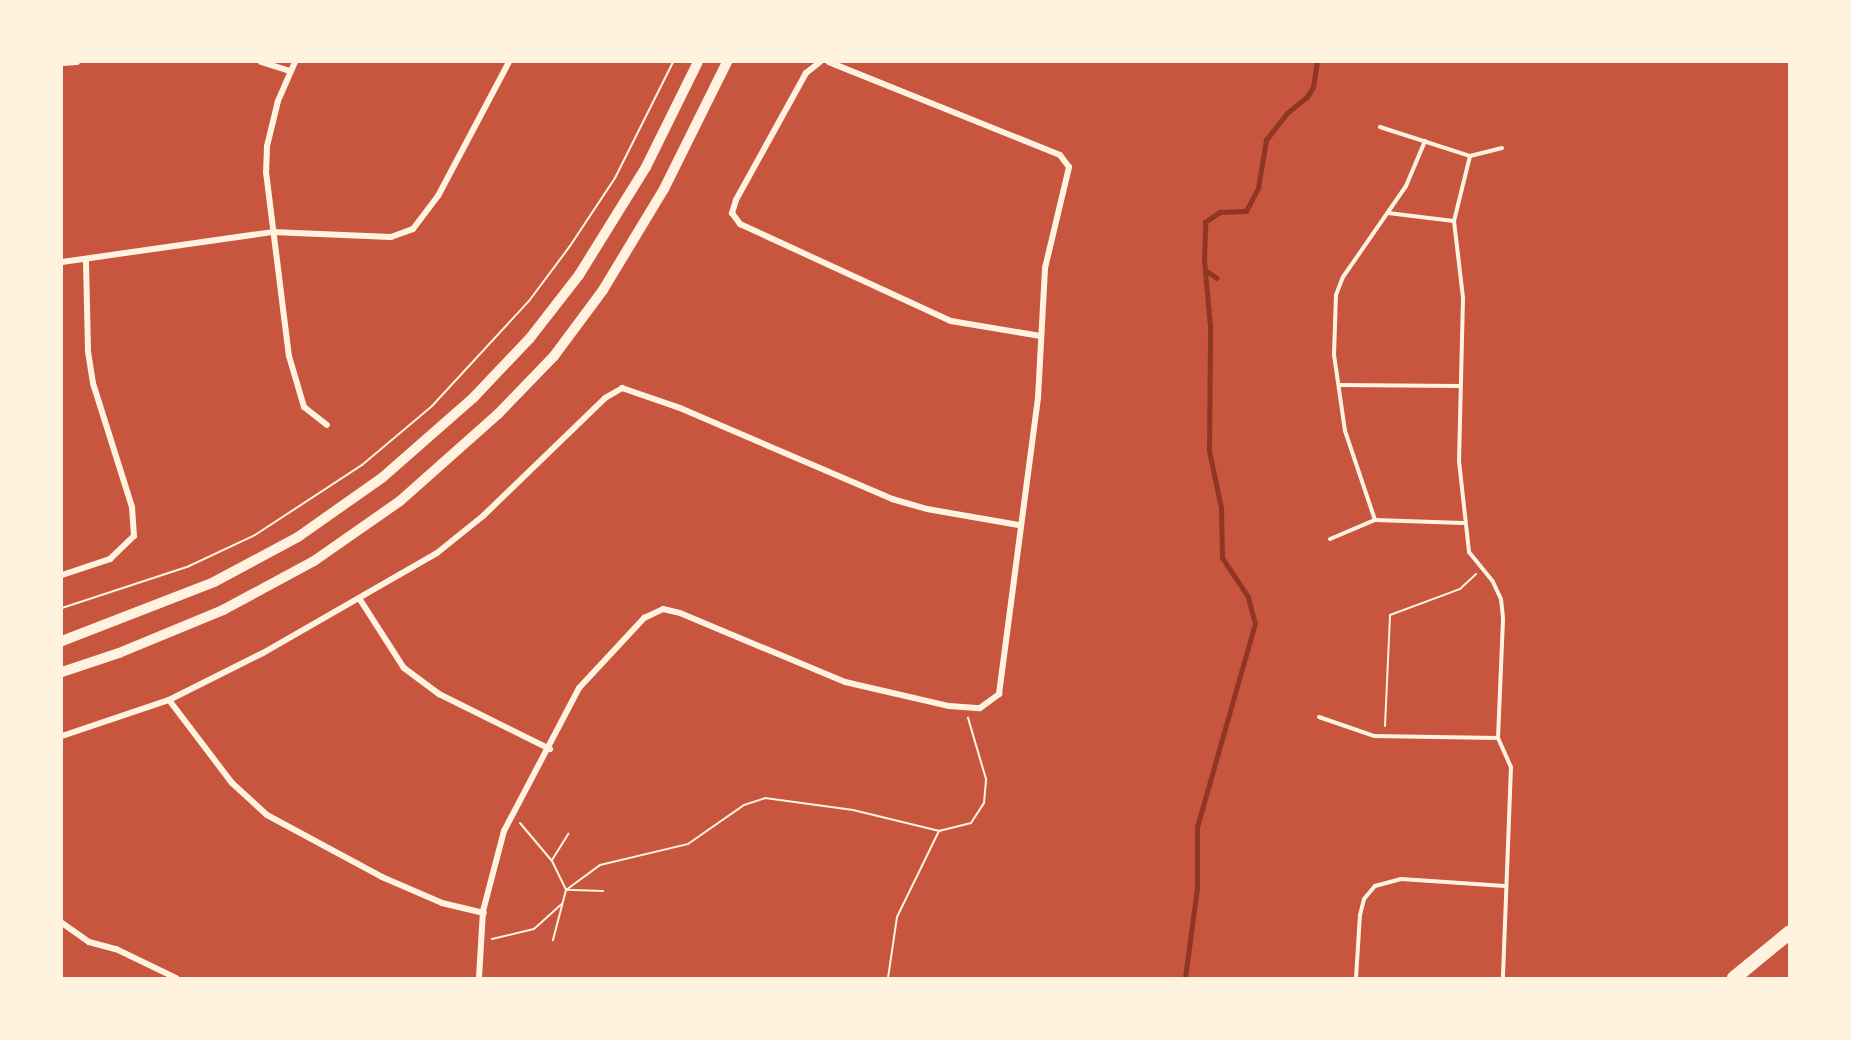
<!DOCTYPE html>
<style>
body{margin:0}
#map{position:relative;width:1851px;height:1040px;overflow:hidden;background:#c8553d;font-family:"Noto Sans",sans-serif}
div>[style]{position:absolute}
.stream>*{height:4.5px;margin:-2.25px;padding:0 2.25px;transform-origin:2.25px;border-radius:2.25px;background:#8f3625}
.path>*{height:2px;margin:-1px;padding:0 1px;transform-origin:1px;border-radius:1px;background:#fff3e0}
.service>*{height:4px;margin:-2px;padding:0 2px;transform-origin:2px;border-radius:2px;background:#fff3e0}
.minor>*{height:6px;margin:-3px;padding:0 3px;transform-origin:3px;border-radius:3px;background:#fff3e0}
.secondary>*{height:10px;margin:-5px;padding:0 5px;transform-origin:5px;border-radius:5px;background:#fff3e0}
.motorway>*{height:14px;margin:-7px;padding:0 7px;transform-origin:7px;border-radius:7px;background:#fff3e0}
span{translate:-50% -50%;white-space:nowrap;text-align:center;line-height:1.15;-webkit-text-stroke:6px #fff3e0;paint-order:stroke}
.frame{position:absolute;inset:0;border:63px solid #fff3e0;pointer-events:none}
</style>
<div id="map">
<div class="stream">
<div style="left:1207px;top:271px;width:12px;rotate:35deg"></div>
<div style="left:1185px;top:978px;width:91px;rotate:-82.4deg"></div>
<div style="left:1197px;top:888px;width:61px;rotate:-90deg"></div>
<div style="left:1197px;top:827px;width:211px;rotate:-74.1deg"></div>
<div style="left:1255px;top:624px;width:28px;rotate:-105deg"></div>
<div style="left:1248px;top:597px;width:47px;rotate:-123.7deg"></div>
<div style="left:1222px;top:558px;width:50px;rotate:-91.1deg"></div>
<div style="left:1221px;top:508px;width:58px;rotate:-101.9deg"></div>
<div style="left:1209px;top:451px;width:125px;rotate:-89.5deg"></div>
<div style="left:1210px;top:326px;width:66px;rotate:-95.2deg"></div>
<div style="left:1204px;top:260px;width:38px;rotate:-88deg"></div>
<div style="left:1205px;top:222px;width:18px;rotate:-34deg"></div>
<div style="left:1220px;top:212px;width:26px;rotate:-2deg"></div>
<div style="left:1246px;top:211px;width:26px;rotate:-62deg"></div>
<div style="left:1258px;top:188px;width:49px;rotate:-80.5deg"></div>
<div style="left:1266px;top:140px;width:34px;rotate:-52deg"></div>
<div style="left:1287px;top:113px;width:26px;rotate:-39deg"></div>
<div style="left:1307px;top:97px;width:12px;rotate:-59deg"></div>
<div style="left:1313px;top:87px;width:25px;rotate:-81deg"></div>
</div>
<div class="path">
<div style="left:62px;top:608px;width:132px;rotate:-18.2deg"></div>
<div style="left:187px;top:567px;width:75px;rotate:-25.2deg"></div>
<div style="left:255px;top:535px;width:128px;rotate:-33.2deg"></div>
<div style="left:362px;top:465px;width:92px;rotate:-40.1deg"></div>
<div style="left:432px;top:406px;width:143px;rotate:-47.3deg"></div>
<div style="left:529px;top:301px;width:69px;rotate:-53.3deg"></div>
<div style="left:570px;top:246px;width:82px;rotate:-56.5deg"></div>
<div style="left:615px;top:178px;width:130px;rotate:-63.4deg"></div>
<div style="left:1385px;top:726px;width:111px;rotate:-87.4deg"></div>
<div style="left:1390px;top:615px;width:75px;rotate:-20.4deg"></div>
<div style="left:1460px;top:589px;width:22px;rotate:-43deg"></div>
<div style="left:520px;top:823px;width:50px;rotate:49.9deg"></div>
<div style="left:552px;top:861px;width:32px;rotate:64deg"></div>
<div style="left:566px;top:890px;width:52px;rotate:104.6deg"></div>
<div style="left:552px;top:860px;width:31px;rotate:-58deg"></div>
<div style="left:603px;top:891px;width:37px;rotate:-178deg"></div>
<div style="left:566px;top:890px;width:42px;rotate:-36.3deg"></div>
<div style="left:600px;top:865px;width:90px;rotate:-13.4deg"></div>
<div style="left:688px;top:844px;width:68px;rotate:-34.9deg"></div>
<div style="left:744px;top:805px;width:22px;rotate:-18deg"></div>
<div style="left:765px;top:798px;width:89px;rotate:7.8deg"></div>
<div style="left:853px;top:810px;width:89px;rotate:13.7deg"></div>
<div style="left:939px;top:831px;width:33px;rotate:-14deg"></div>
<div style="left:971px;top:823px;width:24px;rotate:-57deg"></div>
<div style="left:984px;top:803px;width:24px;rotate:-85deg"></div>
<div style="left:986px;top:779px;width:64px;rotate:-106.4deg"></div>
<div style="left:492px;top:939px;width:43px;rotate:-13.4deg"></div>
<div style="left:534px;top:929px;width:38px;rotate:-42deg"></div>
<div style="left:888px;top:978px;width:62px;rotate:-81.6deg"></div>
<div style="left:897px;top:917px;width:96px;rotate:-64deg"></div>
</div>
<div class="service">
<div style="left:1380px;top:127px;width:95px;rotate:17.9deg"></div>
<div style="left:1470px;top:156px;width:33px;rotate:-14deg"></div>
<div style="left:1470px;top:156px;width:67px;rotate:103.8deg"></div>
<div style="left:1454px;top:221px;width:78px;rotate:83.3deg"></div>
<div style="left:1463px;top:298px;width:163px;rotate:91.4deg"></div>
<div style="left:1459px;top:461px;width:92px;rotate:83.7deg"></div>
<div style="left:1469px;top:552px;width:38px;rotate:51deg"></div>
<div style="left:1493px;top:582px;width:19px;rotate:65deg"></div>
<div style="left:1501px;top:599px;width:20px;rotate:84deg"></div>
<div style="left:1503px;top:619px;width:119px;rotate:92.4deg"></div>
<div style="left:1498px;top:738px;width:32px;rotate:66deg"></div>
<div style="left:1511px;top:767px;width:211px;rotate:92.2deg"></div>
<div style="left:1388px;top:213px;width:66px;rotate:6.9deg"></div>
<div style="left:1339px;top:385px;width:120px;rotate:0.5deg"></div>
<div style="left:1375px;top:520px;width:94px;rotate:-108.6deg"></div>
<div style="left:1345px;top:431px;width:77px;rotate:-98.2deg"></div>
<div style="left:1334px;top:355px;width:60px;rotate:-88.1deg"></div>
<div style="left:1336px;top:295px;width:19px;rotate:-69deg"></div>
<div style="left:1343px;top:277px;width:111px;rotate:-55.3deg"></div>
<div style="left:1406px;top:186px;width:49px;rotate:-67.1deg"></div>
<div style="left:1330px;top:539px;width:49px;rotate:-22.9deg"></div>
<div style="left:1375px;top:520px;width:88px;rotate:2deg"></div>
<div style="left:1319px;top:717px;width:58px;rotate:19.1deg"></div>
<div style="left:1374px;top:736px;width:124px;rotate:0.9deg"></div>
<div style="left:1356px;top:978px;width:63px;rotate:-86.4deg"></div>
<div style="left:1360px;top:915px;width:16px;rotate:-76deg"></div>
<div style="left:1364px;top:899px;width:17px;rotate:-50deg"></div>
<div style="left:1375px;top:886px;width:27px;rotate:-15deg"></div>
<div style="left:1401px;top:879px;width:104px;rotate:3.9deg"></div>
</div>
<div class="minor">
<div style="left:261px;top:62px;width:30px;rotate:17deg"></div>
<div style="left:295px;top:62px;width:43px;rotate:113.6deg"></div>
<div style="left:278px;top:101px;width:46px;rotate:103.7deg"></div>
<div style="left:267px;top:146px;width:26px;rotate:92deg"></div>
<div style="left:266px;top:172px;width:185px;rotate:82.9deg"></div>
<div style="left:289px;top:356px;width:53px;rotate:73.6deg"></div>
<div style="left:304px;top:407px;width:29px;rotate:38deg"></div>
<div style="left:820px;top:62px;width:18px;rotate:142deg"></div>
<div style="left:806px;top:73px;width:145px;rotate:118.9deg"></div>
<div style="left:736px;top:200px;width:14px;rotate:107deg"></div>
<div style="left:732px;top:213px;width:14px;rotate:54deg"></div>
<div style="left:740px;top:224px;width:232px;rotate:24.7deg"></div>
<div style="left:951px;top:321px;width:91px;rotate:9.5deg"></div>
<div style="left:62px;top:63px;width:15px;rotate:-4deg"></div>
<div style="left:62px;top:262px;width:212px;rotate:-8.1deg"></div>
<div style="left:272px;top:232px;width:119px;rotate:2.4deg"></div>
<div style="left:391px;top:237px;width:23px;rotate:-20deg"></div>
<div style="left:413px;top:229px;width:41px;rotate:-52.9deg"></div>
<div style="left:438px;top:196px;width:152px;rotate:-62.1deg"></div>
<div style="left:62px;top:575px;width:51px;rotate:-18.4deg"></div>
<div style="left:110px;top:559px;width:33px;rotate:-44deg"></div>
<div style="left:134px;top:536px;width:29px;rotate:-94deg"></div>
<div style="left:132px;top:507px;width:130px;rotate:-107.5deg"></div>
<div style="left:93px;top:383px;width:33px;rotate:-99deg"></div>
<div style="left:88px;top:350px;width:91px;rotate:-91.3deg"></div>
<div style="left:359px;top:598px;width:83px;rotate:57.3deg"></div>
<div style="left:404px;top:668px;width:44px;rotate:36.6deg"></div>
<div style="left:439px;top:694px;width:124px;rotate:26.4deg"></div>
<div style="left:169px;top:700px;width:104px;rotate:52.8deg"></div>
<div style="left:232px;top:783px;width:47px;rotate:42.4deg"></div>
<div style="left:267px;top:815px;width:131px;rotate:28.3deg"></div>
<div style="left:382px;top:877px;width:65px;rotate:23.4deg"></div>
<div style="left:442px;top:903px;width:43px;rotate:13.4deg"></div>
<div style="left:62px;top:736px;width:113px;rotate:-18.6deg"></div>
<div style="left:169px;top:700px;width:105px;rotate:-26.6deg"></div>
<div style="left:263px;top:653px;width:201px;rotate:-29.9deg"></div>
<div style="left:437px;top:553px;width:59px;rotate:-38.8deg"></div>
<div style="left:483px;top:516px;width:170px;rotate:-44deg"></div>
<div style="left:605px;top:398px;width:20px;rotate:-30deg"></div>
<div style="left:622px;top:388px;width:61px;rotate:19deg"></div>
<div style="left:680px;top:408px;width:231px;rotate:23.2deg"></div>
<div style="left:892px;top:499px;width:36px;rotate:16deg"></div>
<div style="left:927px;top:509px;width:93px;rotate:9.9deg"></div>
<div style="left:62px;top:923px;width:33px;rotate:35deg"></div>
<div style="left:89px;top:942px;width:28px;rotate:15deg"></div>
<div style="left:116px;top:949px;width:67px;rotate:25.8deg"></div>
<div style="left:479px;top:978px;width:67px;rotate:-86.6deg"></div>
<div style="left:483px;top:911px;width:83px;rotate:-75.3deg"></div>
<div style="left:504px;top:831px;width:161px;rotate:-62.3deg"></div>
<div style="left:579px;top:688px;width:96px;rotate:-47.1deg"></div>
<div style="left:644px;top:618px;width:21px;rotate:-25deg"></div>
<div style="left:663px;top:609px;width:17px;rotate:13deg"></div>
<div style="left:680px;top:613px;width:179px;rotate:22.7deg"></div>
<div style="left:845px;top:682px;width:107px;rotate:13deg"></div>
<div style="left:949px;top:706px;width:31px;rotate:4deg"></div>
<div style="left:980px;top:708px;width:24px;rotate:-36deg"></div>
<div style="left:999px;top:694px;width:299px;rotate:-82.5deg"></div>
<div style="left:1038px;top:398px;width:130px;rotate:-86.9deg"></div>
<div style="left:1045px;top:268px;width:104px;rotate:-76.6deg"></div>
<div style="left:1069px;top:167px;width:15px;rotate:-127deg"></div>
<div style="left:1060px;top:155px;width:249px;rotate:-158.1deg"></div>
</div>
<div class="secondary">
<div style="left:62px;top:641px;width:163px;rotate:-21.2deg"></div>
<div style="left:214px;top:582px;width:95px;rotate:-28.2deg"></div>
<div style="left:298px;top:537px;width:104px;rotate:-35.2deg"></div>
<div style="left:383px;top:477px;width:121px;rotate:-41.3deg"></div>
<div style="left:474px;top:397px;width:81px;rotate:-46.5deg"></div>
<div style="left:530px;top:338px;width:80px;rotate:-52.1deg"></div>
<div style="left:579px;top:275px;width:127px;rotate:-58.2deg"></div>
<div style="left:646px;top:167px;width:117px;rotate:-63.7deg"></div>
<div style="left:62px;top:672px;width:60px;rotate:-18.4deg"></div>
<div style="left:119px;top:653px;width:113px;rotate:-22.5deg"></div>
<div style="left:223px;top:610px;width:103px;rotate:-28.3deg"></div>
<div style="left:314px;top:561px;width:105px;rotate:-34.9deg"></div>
<div style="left:400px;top:501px;width:131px;rotate:-41.6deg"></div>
<div style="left:498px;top:414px;width:81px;rotate:-46deg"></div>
<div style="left:554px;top:356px;width:82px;rotate:-53.4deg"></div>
<div style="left:603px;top:290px;width:118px;rotate:-58.9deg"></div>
<div style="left:664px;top:189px;width:142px;rotate:-63.6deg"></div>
</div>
<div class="motorway">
<div style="left:1734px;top:978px;width:72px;rotate:-39.4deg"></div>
</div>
<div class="frame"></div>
</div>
